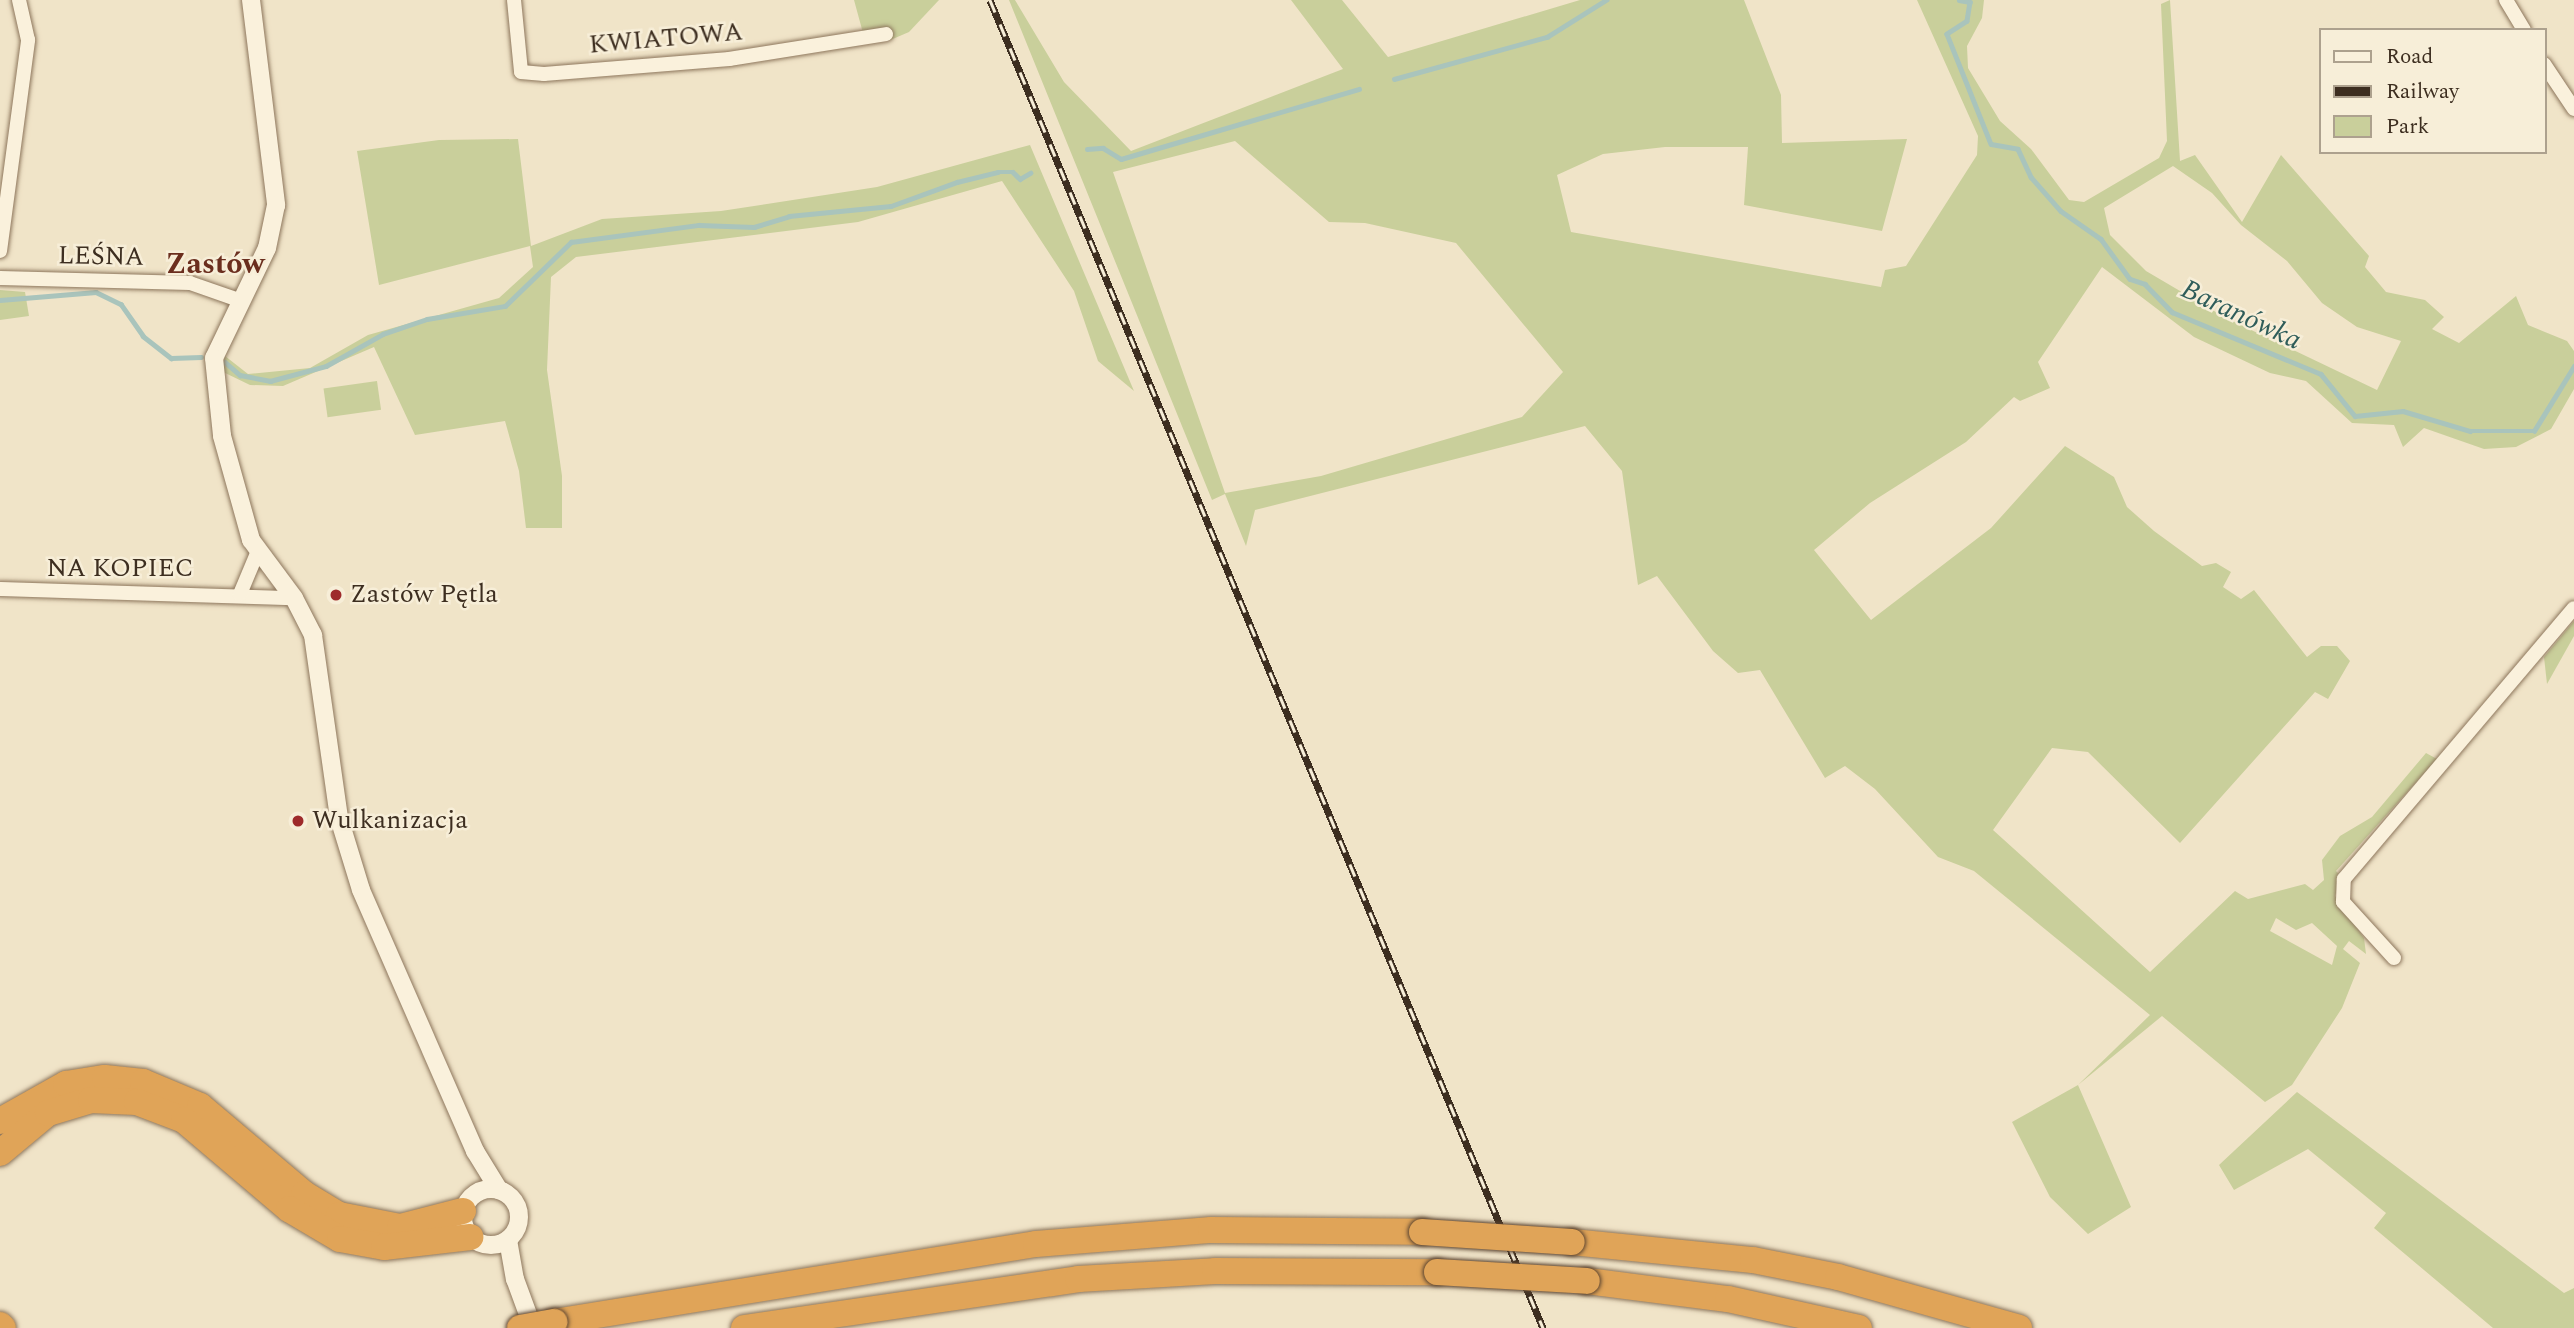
<!DOCTYPE html>
<meta charset="utf-8">
<style>
body{margin:0}
#map{position:relative;width:2574px;height:1328px;overflow:hidden;background:#f0e4c8;font-family:Spectral,serif}
div>[style]{position:absolute}
.green>*{inset:0;background:#c9cf9b;transform-origin:0 0}
.stream>*{height:4.5px;margin:-2.25px;padding:0 2.25px;transform-origin:2.25px;border-radius:2.25px;background:#a9c4bc}
.roads{filter:drop-shadow(0 0 2px #8d765c) drop-shadow(0 0 2px #8d765c)}
.minor>*{height:14px;margin:-7px;padding:0 7px;transform-origin:7px;border-radius:7px;background:#faf1dc}
.tertiary>*{height:18px;margin:-9px;padding:0 9px;transform-origin:9px;border-radius:9px;background:#faf1dc}
.tertiary>.ring{margin:-9px;padding:0;box-sizing:content-box;background:none;border:18px solid #faf1dc;border-radius:50%}
.motorway>*{height:26px;margin:-13px;padding:0 13px;transform-origin:13px;border-radius:13px;background:#e0a458}
.rail>*{height:7px;margin-top:-3.5px;transform-origin:0;background:repeating-linear-gradient(90deg,#f7eed8 0 13px,#3d2e20 0 26px);box-sizing:border-box;border-block:2px solid #3d2e20}
.bridges{filter:drop-shadow(0 0 2px #5b4430) drop-shadow(0 0 2px #5b4430)}
.motorway-bridge>*{height:26px;margin:-13px;padding:0 13px;transform-origin:13px;border-radius:13px;background:#e0a458}
.dots>*{width:19px;height:19px;translate:-50% -50%;box-sizing:border-box;border:4px solid #f7eed8;border-radius:50%}
span{translate:-50% -50%;white-space:nowrap;text-align:center;line-height:1.15;-webkit-text-stroke:5px #f7eed8;paint-order:stroke}
.street-label{font-size:26px;color:#3d2e20}
.poi-label{font-size:26px;color:#3d2e20}
.left{translate:0 -50%;text-align:left}
.water-label{font-size:28px;color:#2f5d5a;font-style:italic}
.quarter-label{font-size:30px;color:#6b2e1e;font-weight:700}
.legend{position:absolute;left:2319px;top:28px;width:228px;height:126px;box-sizing:border-box;background:#f7eed8;border:2px solid #ada18e;margin:0;padding:9px 12px;list-style:none;font-size:21px;color:#3d2e20}
.legend li{display:flex;align-items:center;gap:14px;height:35px}
.legend b{width:35px;border:2px solid #ada18e}
</style>
<div id="map">
<div class="green">
<div style="clip-path:polygon(854px 0,939px 0,909px 32px,888px 41px,885px 28px,863px 33px)"></div>
<div style="clip-path:polygon(evenodd,1009px 0,1015px 0,1064px 82px,1131px 151px,1343px 69px,1291px 0,1342px 0,1388px 57px,1580px 0,1744px 0,1781px 95px,1782px 143px,1907px 139px,1882px 231px,1744px 205px,1748px 147px,1665px 147px,1603px 154px,1557px 175px,1571px 232px,1881px 287px,1885px 270px,1906px 266px,1977px 155px,1978px 136px,1917px 0,1984px 0,1982px 18px,1967px 46px,1968px 68px,2000px 121px,2031px 149px,2069px 200px,2084px 202px,2159px 158px,2167px 141px,2161px 4px,2170px 0,2180px 161px,2195px 155px,2242px 222px,2281px 155px,2369px 256px,2365px 267px,2386px 292px,2425px 300px,2444px 317px,2432px 329px,2459px 343px,2516px 296px,2528px 325px,2567px 341px,2574px 351px,2574px 389px,2551px 429px,2516px 447px,2484px 449px,2424px 428px,2403px 447px,2394px 425px,2352px 423px,2306px 381px,2270px 373px,2194px 337px,2102px 267px,2038px 362px,2050px 388px,2020px 401px,2014px 397px,1966px 442px,1870px 503px,1814px 550px,1871px 620px,1991px 528px,2065px 446px,2114px 477px,2127px 507px,2154px 531px,2202px 566px,2216px 563px,2231px 572px,2223px 587px,2241px 599px,2254px 590px,2307px 657px,2321px 646px,2337px 646px,2350px 661px,2328px 699px,2315px 692px,2180px 843px,2088px 752px,2052px 748px,1993px 830px,2150px 972px,2235px 891px,2248px 899px,2305px 884px,2313px 890px,2324px 880px,2322px 860px,2340px 836px,2372px 817px,2426px 753px,2437px 759px,2336px 871px,2341px 876px,2335px 896px,2364px 938px,2366px 954px,2349px 941px,2343px 949px,2360px 963px,2342px 1008px,2292px 1085px,2265px 1102px,2162px 1016px,2078px 1085px,2131px 1207px,2088px 1234px,2050px 1197px,2012px 1122px,2078px 1085px,2150px 1015px,1974px 871px,1938px 857px,1875px 789px,1845px 766px,1825px 778px,1760px 670px,1738px 673px,1713px 651px,1657px 576px,1638px 585px,1622px 471px,1585px 426px,1255px 510px,1246px 546px,1225px 494px,1212px 500px,1009px 0,1235px 141px,1329px 222px,1365px 223px,1456px 243px,1563px 372px,1522px 417px,1321px 476px,1225px 493px,1113px 172px,1235px 141px,1009px 0,2173px 166px,2212px 193px,2241px 225px,2287px 261px,2322px 303px,2357px 327px,2401px 341px,2377px 390px,2226px 318px,2146px 271px,2110px 235px,2104px 208px,2173px 166px,1009px 0,2276px 918px,2296px 930px,2312px 923px,2337px 946px,2332px 965px,2270px 931px,2276px 918px)"></div>
<div style="clip-path:polygon(518px 139px,531px 246px,602px 219px,721px 211px,877px 187px,1030px 145px,1134px 391px,1098px 361px,1074px 291px,1002px 181px,858px 222px,576px 257px,551px 277px,547px 370px,562px 476px,562px 528px,526px 528px,519px 471px,505px 421px,415px 435px,374px 347px,283px 386px,250px 385px,221px 371px,225px 356px,248px 374px,310px 368px,368px 335px,499px 298px,533px 267px,530px 246px,379px 285px,357px 151px,439px 140px)"></div>
<div style="clip-path:polygon(0 290px,25px 292px,29px 316px,0 320px)"></div>
<div style="left:377px;top:381px;width:29px;height:54px;rotate:82deg"></div>
<div style="clip-path:polygon(2574px 621px,2574px 636px,2547px 684px,2544px 657px)"></div>
<div style="clip-path:polygon(2297px 1092px,2564px 1293px,2574px 1288px,2574px 1328px,2493px 1328px,2374px 1228px,2386px 1213px,2308px 1149px,2234px 1190px,2219px 1165px)"></div>
</div>
<div class="stream">
<div style="left:1959px;top:0;width:11px;rotate:10deg"></div>
<div style="left:1970px;top:2px;width:19px;rotate:99deg"></div>
<div style="left:1967px;top:21px;width:24px;rotate:147deg"></div>
<div style="left:1947px;top:34px;width:118px;rotate:68.2deg"></div>
<div style="left:1991px;top:144px;width:27px;rotate:10deg"></div>
<div style="left:2018px;top:149px;width:31px;rotate:65deg"></div>
<div style="left:2031px;top:177px;width:45px;rotate:48.6deg"></div>
<div style="left:2061px;top:211px;width:49px;rotate:35deg"></div>
<div style="left:2101px;top:239px;width:49px;rotate:54.1deg"></div>
<div style="left:2130px;top:279px;width:16px;rotate:18deg"></div>
<div style="left:2145px;top:284px;width:39px;rotate:46deg"></div>
<div style="left:2172px;top:312px;width:161px;rotate:22.6deg"></div>
<div style="left:2321px;top:374px;width:54px;rotate:51deg"></div>
<div style="left:2355px;top:416px;width:48px;rotate:-5.9deg"></div>
<div style="left:2403px;top:411px;width:70px;rotate:16.6deg"></div>
<div style="left:2470px;top:431px;width:64px"></div>
<div style="left:2534px;top:431px;width:76px;rotate:-58.4deg"></div>
<div style="left:1394px;top:79px;width:159px;rotate:-15.4deg"></div>
<div style="left:1547px;top:37px;width:70px;rotate:-32.1deg"></div>
<div style="left:1087px;top:149px;width:16px;rotate:-4deg"></div>
<div style="left:1103px;top:148px;width:21px;rotate:31deg"></div>
<div style="left:1121px;top:159px;width:248px;rotate:-16.4deg"></div>
<div style="left:0;top:300px;width:96px;rotate:-4.8deg"></div>
<div style="left:96px;top:292px;width:28px;rotate:26deg"></div>
<div style="left:121px;top:304px;width:39px;rotate:55deg"></div>
<div style="left:143px;top:336px;width:36px;rotate:38deg"></div>
<div style="left:171px;top:358px;width:30px;rotate:-2deg"></div>
<div style="left:225px;top:362px;width:20px;rotate:41deg"></div>
<div style="left:240px;top:375px;width:31px;rotate:11deg"></div>
<div style="left:270px;top:381px;width:58px;rotate:-15deg"></div>
<div style="left:326px;top:366px;width:65px;rotate:-29.3deg"></div>
<div style="left:383px;top:334px;width:46px;rotate:-18.8deg"></div>
<div style="left:427px;top:319px;width:79px;rotate:-9.5deg"></div>
<div style="left:505px;top:306px;width:92px;rotate:-44.1deg"></div>
<div style="left:571px;top:242px;width:129px;rotate:-7.6deg"></div>
<div style="left:699px;top:225px;width:55px;rotate:2.1deg"></div>
<div style="left:754px;top:227px;width:37px;rotate:-17deg"></div>
<div style="left:789px;top:216px;width:102px;rotate:-5.6deg"></div>
<div style="left:891px;top:206px;width:70px;rotate:-20deg"></div>
<div style="left:957px;top:182px;width:42px;rotate:-13.7deg"></div>
<div style="left:998px;top:172px;width:15px"></div>
<div style="left:1013px;top:172px;width:10px;rotate:45deg"></div>
<div style="left:1020px;top:179px;width:12px;rotate:-31deg"></div>
</div>
<div class="roads">
<div class="minor">
<div style="left:514px;top:0;width:72px;rotate:84.4deg"></div>
<div style="left:521px;top:72px;width:23px;rotate:5deg"></div>
<div style="left:544px;top:74px;width:186px;rotate:-4.6deg"></div>
<div style="left:729px;top:59px;width:159px;rotate:-9deg"></div>
<div style="left:2506px;top:0;width:35px;rotate:59deg"></div>
<div style="left:2544px;top:64px;width:54px;rotate:56.3deg"></div>
<div style="left:0;top:251px;width:213px;rotate:-82.4deg"></div>
<div style="left:28px;top:40px;width:41px;rotate:-102.7deg"></div>
<div style="left:0;top:278px;width:190px;rotate:1.5deg"></div>
<div style="left:190px;top:283px;width:52px;rotate:19.1deg"></div>
<div style="left:0;top:589px;width:294px;rotate:1.8deg"></div>
<div style="left:240px;top:594px;width:47px;rotate:-67.3deg"></div>
<div style="left:2394px;top:958px;width:76px;rotate:-132.3deg"></div>
<div style="left:2343px;top:902px;width:23px;rotate:-88deg"></div>
<div style="left:2344px;top:879px;width:355px;rotate:-49.7deg"></div>
</div>
<div class="tertiary">
<div style="left:251px;top:0;width:207px;rotate:83deg"></div>
<div style="left:276px;top:205px;width:44px;rotate:101.8deg"></div>
<div style="left:267px;top:248px;width:122px;rotate:115.7deg"></div>
<div style="left:214px;top:358px;width:78px;rotate:84.1deg"></div>
<div style="left:222px;top:436px;width:108px;rotate:74.4deg"></div>
<div style="left:251px;top:540px;width:72px;rotate:53.4deg"></div>
<div style="left:294px;top:598px;width:42px;rotate:62.8deg"></div>
<div style="left:313px;top:635px;width:185px;rotate:81.9deg"></div>
<div style="left:339px;top:818px;width:75px;rotate:73deg"></div>
<div style="left:361px;top:890px;width:285px;rotate:66.4deg"></div>
<div style="left:475px;top:1151px;width:46px;rotate:58.4deg"></div>
<div class="ring" style="left:463px;top:1189px;width:38px;height:38px"></div>
<div style="left:508px;top:1240px;width:40px;rotate:80deg"></div>
<div style="left:515px;top:1279px;width:52px;rotate:69.8deg"></div>
</div>
<div class="motorway">
<div style="left:0;top:1121px;width:76px;rotate:-29.3deg"></div>
<div style="left:66px;top:1084px;width:39px;rotate:-9deg"></div>
<div style="left:105px;top:1078px;width:38px;rotate:6deg"></div>
<div style="left:143px;top:1082px;width:62px;rotate:22.8deg"></div>
<div style="left:200px;top:1106px;width:136px;rotate:40.2deg"></div>
<div style="left:304px;top:1194px;width:41px;rotate:31deg"></div>
<div style="left:339px;top:1215px;width:62px;rotate:11.1deg"></div>
<div style="left:400px;top:1227px;width:65px;rotate:-14.3deg"></div>
<div style="left:0;top:1153px;width:62px;rotate:-39.8deg"></div>
<div style="left:48px;top:1113px;width:45px;rotate:-16.8deg"></div>
<div style="left:91px;top:1100px;width:46px;rotate:2.5deg"></div>
<div style="left:137px;top:1102px;width:50px;rotate:21deg"></div>
<div style="left:184px;top:1120px;width:138px;rotate:40.3deg"></div>
<div style="left:289px;top:1209px;width:59px;rotate:30.5deg"></div>
<div style="left:340px;top:1239px;width:45px;rotate:10.3deg"></div>
<div style="left:384px;top:1247px;width:87px;rotate:-6.6deg"></div>
<div style="left:1572px;top:1242px;width:182px;rotate:5.7deg"></div>
<div style="left:1753px;top:1260px;width:87px;rotate:11.3deg"></div>
<div style="left:1838px;top:1277px;width:188px;rotate:15.7deg"></div>
<div style="left:1587px;top:1281px;width:142px;rotate:7.3deg"></div>
<div style="left:1728px;top:1299px;width:134px;rotate:12.5deg"></div>
<div style="left:554px;top:1322px;width:488px;rotate:-9.2deg"></div>
<div style="left:1036px;top:1244px;width:176px;rotate:-4.6deg"></div>
<div style="left:1211px;top:1230px;width:211px;rotate:0.5deg"></div>
<div style="left:0;top:1325px;width:4px;rotate:45deg"></div>
<div style="left:744px;top:1328px;width:338px;rotate:-8.3deg"></div>
<div style="left:1078px;top:1279px;width:137px;rotate:-3.3deg"></div>
<div style="left:1215px;top:1271px;width:222px;rotate:0.3deg"></div>
</div>
</div>
<div class="rail">
<div style="left:990px;top:0;width:1439px;rotate:67.39deg"></div>
</div>
<div class="bridges">
<div class="motorway-bridge">
<div style="left:1422px;top:1232px;width:150px;rotate:3.8deg"></div>
<div style="left:1437px;top:1272px;width:150px;rotate:3.4deg"></div>
<div style="left:520px;top:1328px;width:35px;rotate:-10deg"></div>
</div>
</div>
<div class="dots">
<div style="left:336px;top:595px;background:#9e2a2b"></div>
<div style="left:298px;top:821px;background:#9e2a2b"></div>
</div>
<div class="street-label">
<span style="left:666px;top:39px;rotate:-5deg">KWIATOWA</span>
<span style="left:101px;top:257px;rotate:1deg">LEŚNA</span>
<span style="left:120px;top:569px">NA KOPIEC</span>
</div>
<div class="poi-label">
<span class="left" style="left:350px;top:595px">Zastów Pętla</span>
<span class="left" style="left:312px;top:821px">Wulkanizacja</span>
</div>
<div class="water-label">
<span style="left:2241px;top:315px;rotate:25deg">Baranówka</span>
</div>
<div class="quarter-label">
<span style="left:215px;top:264px">Zastów</span>
</div>
<ul class="legend">
<li><b style="height:9px;background:#faf1dc"></b>Road</li>
<li><b style="height:9px;background:#3d2e20"></b>Railway</li>
<li><b style="height:19px;background:#c9cf9b"></b>Park</li>
</ul>
</div>
